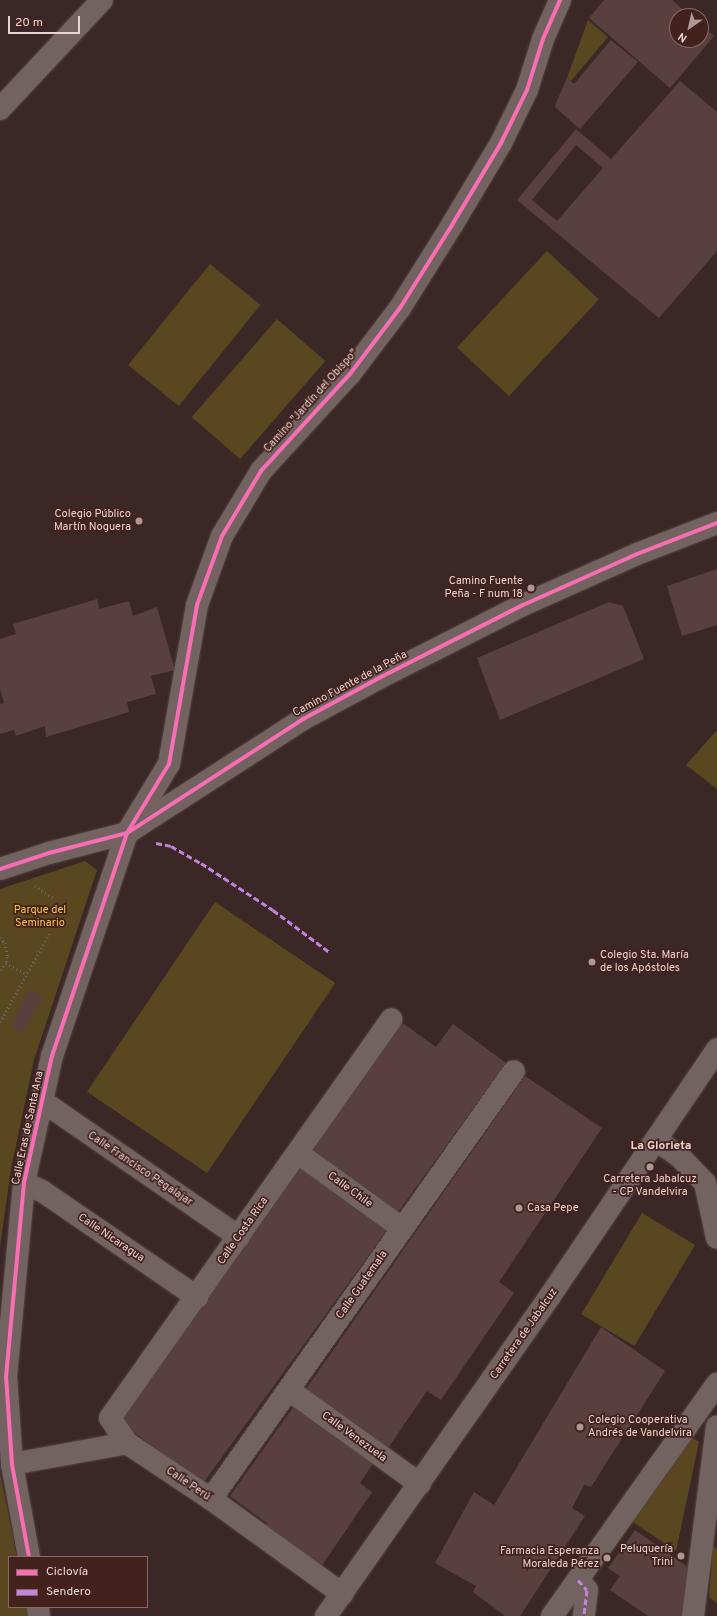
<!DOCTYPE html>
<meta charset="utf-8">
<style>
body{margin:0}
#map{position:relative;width:717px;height:1616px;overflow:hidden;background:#3b2826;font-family:Overpass,sans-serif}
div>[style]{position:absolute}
.green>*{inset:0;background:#5a471f;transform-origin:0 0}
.building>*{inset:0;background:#59403e;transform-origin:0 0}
.path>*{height:2.5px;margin-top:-1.25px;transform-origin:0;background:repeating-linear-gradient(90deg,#716462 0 1px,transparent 0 4px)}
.roads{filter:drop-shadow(0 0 1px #554443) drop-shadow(0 0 1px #554443)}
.minor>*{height:22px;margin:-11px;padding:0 11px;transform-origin:11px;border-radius:11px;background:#726361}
.tertiary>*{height:22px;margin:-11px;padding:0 11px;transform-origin:11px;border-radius:11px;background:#726361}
.quiet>*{height:3px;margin-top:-1.5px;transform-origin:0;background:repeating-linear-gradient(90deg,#c483df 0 6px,transparent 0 9px)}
.cycleway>*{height:4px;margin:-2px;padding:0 2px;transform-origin:2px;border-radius:2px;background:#f96db3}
.dots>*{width:11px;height:11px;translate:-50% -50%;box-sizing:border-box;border:2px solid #43221e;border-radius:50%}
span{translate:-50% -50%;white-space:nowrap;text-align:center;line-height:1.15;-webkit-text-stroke:3.5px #43221e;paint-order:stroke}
.street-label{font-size:11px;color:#ead4d1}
.poi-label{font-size:11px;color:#ead4d1}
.right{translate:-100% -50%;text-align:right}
.left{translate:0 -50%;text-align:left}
.park-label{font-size:11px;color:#f9c74b}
.neighbourhood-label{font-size:12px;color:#ead4d1;font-weight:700}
.legend{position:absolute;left:8px;top:1556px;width:140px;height:52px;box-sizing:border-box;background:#43221e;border:1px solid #866966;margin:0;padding:5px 7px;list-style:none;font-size:12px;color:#ead4d1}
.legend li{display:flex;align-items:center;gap:8px;height:20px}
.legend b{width:20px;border:1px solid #866966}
.north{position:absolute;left:669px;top:8px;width:40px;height:40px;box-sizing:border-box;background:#43221e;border:1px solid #866966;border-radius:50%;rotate:214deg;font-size:11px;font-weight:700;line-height:16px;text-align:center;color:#ead4d1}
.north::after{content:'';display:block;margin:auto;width:14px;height:18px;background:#ad9895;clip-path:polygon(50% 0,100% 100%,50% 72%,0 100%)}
.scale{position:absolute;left:8px;top:16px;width:72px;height:18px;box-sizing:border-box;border:2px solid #ead4d1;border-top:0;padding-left:5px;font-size:12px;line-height:14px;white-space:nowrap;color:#ead4d1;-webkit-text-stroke:3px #43221e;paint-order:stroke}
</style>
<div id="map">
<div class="green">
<div style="clip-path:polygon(588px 20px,608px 37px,571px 81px,567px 78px)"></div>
<div style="left:547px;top:251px;width:71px;height:132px;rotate:43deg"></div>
<div style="left:210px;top:264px;width:65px;height:130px;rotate:39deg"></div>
<div style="left:277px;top:319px;width:64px;height:130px;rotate:41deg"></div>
<div style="clip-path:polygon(717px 730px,717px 789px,686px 765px)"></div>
<div style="clip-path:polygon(85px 861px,97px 870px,34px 1060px,11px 1169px,0 1247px,0 889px)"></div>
<div style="left:215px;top:902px;width:145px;height:229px;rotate:34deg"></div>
<div style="left:642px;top:1213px;width:62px;height:118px;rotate:31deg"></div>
<div style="clip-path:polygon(686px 1434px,699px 1442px,676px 1551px,630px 1520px)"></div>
<div style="clip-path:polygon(0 1473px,17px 1557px,9px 1557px,9px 1607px,29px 1607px,31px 1616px,0 1616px)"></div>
<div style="clip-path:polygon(713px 1546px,717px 1549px,717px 1603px,709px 1597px)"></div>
</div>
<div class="building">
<div style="clip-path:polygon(604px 0,672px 0,690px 16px,677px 16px,677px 40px,701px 40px,701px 25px,714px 36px,670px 88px,589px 18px)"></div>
<div style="clip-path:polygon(611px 40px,638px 62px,580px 129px,555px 107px,556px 103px,567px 78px,574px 84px)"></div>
<div style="clip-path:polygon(evenodd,680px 81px,717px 112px,717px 251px,659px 318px,517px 200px,576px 129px,611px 159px,680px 81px,576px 145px,603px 168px,557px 221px,532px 200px,576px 145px)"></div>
<div style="clip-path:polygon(717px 569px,717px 625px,682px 636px,667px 586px)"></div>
<div style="clip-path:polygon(97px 599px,99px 609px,129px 601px,133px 616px,157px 607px,175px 670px,151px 676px,156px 694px,127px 702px,129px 712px,46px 737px,45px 726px,16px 736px,14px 730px,0 734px,0 704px,4px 703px,0 689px,0 639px,16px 634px,13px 624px)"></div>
<div style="clip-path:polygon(609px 602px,623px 606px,644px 659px,500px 720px,477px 658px)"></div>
<div style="clip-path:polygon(29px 990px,43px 997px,22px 1033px,11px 1026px)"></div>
<div style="clip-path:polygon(401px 1022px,436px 1047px,453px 1024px,506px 1063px,398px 1212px,310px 1148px)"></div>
<div style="clip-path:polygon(525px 1076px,602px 1128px,499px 1282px,514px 1293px,441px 1400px,427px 1391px,388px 1448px,306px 1389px)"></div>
<div style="left:297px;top:1165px;width:111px;height:312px;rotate:36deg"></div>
<div style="clip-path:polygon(601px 1327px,665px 1371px,591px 1487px,584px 1485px,572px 1508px,585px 1516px,520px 1616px,505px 1616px,473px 1592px,476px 1586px,435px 1563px,474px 1492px,494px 1505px)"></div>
<div style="clip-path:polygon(294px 1406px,374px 1462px,360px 1483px,372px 1492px,321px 1567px,264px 1526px,267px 1523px,230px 1496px)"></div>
<div style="clip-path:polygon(635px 1530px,688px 1567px,682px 1616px,648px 1616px,610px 1590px,620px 1576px,608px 1568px)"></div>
</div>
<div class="path">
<div style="left:35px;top:886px;width:24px;rotate:33deg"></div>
<div style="left:0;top:938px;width:7px;rotate:45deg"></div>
<div style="left:5px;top:943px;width:14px;rotate:78deg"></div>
<div style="left:8px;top:957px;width:6px;rotate:108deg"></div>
<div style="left:6px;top:963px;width:10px;rotate:127deg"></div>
<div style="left:6px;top:963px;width:24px;rotate:28deg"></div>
<div style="left:0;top:1022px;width:103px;rotate:-60.9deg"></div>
</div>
<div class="roads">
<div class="minor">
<div style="left:0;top:869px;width:52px;rotate:-18.1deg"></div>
<div style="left:49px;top:853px;width:81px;rotate:-14.4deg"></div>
<div style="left:127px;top:833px;width:210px;rotate:-32.9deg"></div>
<div style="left:303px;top:719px;width:86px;rotate:-28.3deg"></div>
<div style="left:379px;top:678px;width:161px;rotate:-26.9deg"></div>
<div style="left:523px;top:605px;width:125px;rotate:-24.1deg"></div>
<div style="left:637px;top:554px;width:86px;rotate:-21.2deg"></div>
<div style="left:42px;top:1101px;width:239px;rotate:34.6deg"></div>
<div style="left:656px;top:1140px;width:29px;rotate:35deg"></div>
<div style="left:680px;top:1157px;width:36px;rotate:46deg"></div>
<div style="left:705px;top:1183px;width:56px;rotate:77.7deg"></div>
<div style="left:298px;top:1153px;width:128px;rotate:35.8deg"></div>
<div style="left:24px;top:1183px;width:20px;rotate:24deg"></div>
<div style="left:42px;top:1191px;width:188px;rotate:34.4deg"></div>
<div style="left:289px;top:1390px;width:161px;rotate:35.7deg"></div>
<div style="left:127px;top:1443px;width:30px;rotate:-124deg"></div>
<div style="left:110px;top:1418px;width:488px;rotate:-54.8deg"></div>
<div style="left:12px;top:1464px;width:117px;rotate:-10.3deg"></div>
<div style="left:127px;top:1443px;width:101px;rotate:33.7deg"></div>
<div style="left:211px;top:1499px;width:162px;rotate:35.9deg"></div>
<div style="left:211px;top:1499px;width:524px;rotate:-54.7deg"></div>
<div style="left:29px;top:1557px;width:95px;rotate:-100.4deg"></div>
<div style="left:12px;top:1464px;width:87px;rotate:-93.9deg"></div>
<div style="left:6px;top:1377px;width:195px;rotate:-84.7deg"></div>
<div style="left:24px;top:1183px;width:130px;rotate:-77.6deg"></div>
<div style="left:52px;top:1056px;width:235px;rotate:-71.4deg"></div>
<div style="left:127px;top:833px;width:81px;rotate:-58.7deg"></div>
<div style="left:169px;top:764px;width:161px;rotate:-80deg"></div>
<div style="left:197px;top:605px;width:73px;rotate:-70.1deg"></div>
<div style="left:222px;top:536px;width:76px;rotate:-59deg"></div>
<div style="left:261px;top:471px;width:132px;rotate:-47.5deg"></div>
<div style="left:350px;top:374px;width:83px;rotate:-52.9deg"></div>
<div style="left:400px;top:308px;width:98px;rotate:-57.9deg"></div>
<div style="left:452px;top:225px;width:96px;rotate:-59.1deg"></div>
<div style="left:501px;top:143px;width:59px;rotate:-63.9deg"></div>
<div style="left:527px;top:90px;width:53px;rotate:-72.6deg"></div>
<div style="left:543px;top:39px;width:43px;rotate:-66.4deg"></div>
<div style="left:578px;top:1580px;width:13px;rotate:48deg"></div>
<div style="left:587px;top:1590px;width:26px;rotate:97deg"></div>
<div style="left:38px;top:1607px;width:9px;rotate:84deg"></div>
<div style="left:552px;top:1616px;width:285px;rotate:-54.6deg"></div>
<div style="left:693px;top:1616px;width:191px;rotate:-82.8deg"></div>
</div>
<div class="tertiary">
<div style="left:0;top:109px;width:149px;rotate:-46.9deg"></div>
<div style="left:326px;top:1616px;width:391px;rotate:-55deg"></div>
<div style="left:550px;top:1296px;width:298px;rotate:-55.9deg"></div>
</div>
</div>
<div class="quiet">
<div style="left:156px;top:843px;width:15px;rotate:11deg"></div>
<div style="left:171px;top:846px;width:34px;rotate:30deg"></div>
<div style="left:201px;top:863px;width:86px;rotate:33.1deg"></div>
<div style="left:273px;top:910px;width:69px;rotate:36.7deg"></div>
<div style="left:578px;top:1580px;width:13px;rotate:48deg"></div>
<div style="left:587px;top:1590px;width:26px;rotate:97deg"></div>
</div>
<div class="cycleway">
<div style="left:0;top:869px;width:52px;rotate:-18.1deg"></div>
<div style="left:49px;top:853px;width:81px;rotate:-14.4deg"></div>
<div style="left:127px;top:833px;width:210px;rotate:-32.9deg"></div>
<div style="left:303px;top:719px;width:86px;rotate:-28.3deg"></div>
<div style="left:379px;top:678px;width:161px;rotate:-26.9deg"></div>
<div style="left:523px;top:605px;width:125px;rotate:-24.1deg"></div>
<div style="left:637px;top:554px;width:86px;rotate:-21.2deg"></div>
<div style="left:29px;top:1557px;width:95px;rotate:-100.4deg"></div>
<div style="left:12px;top:1464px;width:87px;rotate:-93.9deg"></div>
<div style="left:6px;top:1377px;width:195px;rotate:-84.7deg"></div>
<div style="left:24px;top:1183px;width:130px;rotate:-77.6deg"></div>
<div style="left:52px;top:1056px;width:235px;rotate:-71.4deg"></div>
<div style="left:127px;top:833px;width:81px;rotate:-58.7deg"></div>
<div style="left:169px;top:764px;width:161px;rotate:-80deg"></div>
<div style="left:197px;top:605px;width:73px;rotate:-70.1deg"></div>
<div style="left:222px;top:536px;width:76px;rotate:-59deg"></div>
<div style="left:261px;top:471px;width:132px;rotate:-47.5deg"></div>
<div style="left:350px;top:374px;width:83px;rotate:-52.9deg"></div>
<div style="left:400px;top:308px;width:98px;rotate:-57.9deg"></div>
<div style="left:452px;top:225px;width:96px;rotate:-59.1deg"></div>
<div style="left:501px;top:143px;width:59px;rotate:-63.9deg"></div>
<div style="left:527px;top:90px;width:53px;rotate:-72.6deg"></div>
<div style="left:543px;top:39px;width:43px;rotate:-66.4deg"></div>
</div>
<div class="dots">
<div style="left:139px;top:521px;background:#ad9895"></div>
<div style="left:531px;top:588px;background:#ad9895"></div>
<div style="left:592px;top:962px;background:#ad9895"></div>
<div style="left:650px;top:1167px;background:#ad9895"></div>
<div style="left:519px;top:1208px;background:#ad9895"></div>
<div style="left:580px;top:1427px;background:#ad9895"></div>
<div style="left:681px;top:1556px;background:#ad9895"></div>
<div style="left:607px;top:1558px;background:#ad9895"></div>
</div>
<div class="street-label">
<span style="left:311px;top:401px;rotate:-48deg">Camino "Jardín del Obispo"</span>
<span style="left:350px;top:684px;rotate:-28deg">Camino Fuente de la Peña</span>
<span style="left:28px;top:1128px;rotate:-78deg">Calle Eras de Santa Ana</span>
<span style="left:140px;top:1169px;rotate:34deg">Calle Francisco Pegalajar</span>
<span style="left:350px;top:1190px;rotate:36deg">Calle Chile</span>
<span style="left:243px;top:1231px;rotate:-55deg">Calle Costa Rica</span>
<span style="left:111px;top:1238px;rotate:34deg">Calle Nicaragua</span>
<span style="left:362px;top:1285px;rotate:-55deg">Calle Guatemala</span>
<span style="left:524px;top:1334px;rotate:-55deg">Carretera de Jabalcuz</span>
<span style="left:354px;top:1437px;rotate:36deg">Calle Venezuela</span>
<span style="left:188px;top:1484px;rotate:34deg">Calle Perú</span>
</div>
<div class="poi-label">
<span class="right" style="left:131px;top:521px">Colegio Público<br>Martín Noguera</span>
<span class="right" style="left:523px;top:588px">Camino Fuente<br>Peña - F num 18</span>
<span class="left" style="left:600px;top:962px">Colegio Sta. María<br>de los Apóstoles</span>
<span style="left:650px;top:1186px">Carretera Jabalcuz<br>- CP Vandelvira</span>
<span class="left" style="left:527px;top:1208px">Casa Pepe</span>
<span class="left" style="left:588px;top:1427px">Colegio Cooperativa<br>Andrés de Vandelvira</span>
<span class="right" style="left:673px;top:1556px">Peluquería<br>Trini</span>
<span class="right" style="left:599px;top:1558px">Farmacia Esperanza<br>Moraleda Pérez</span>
</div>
<div class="park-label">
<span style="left:40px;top:917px">Parque del<br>Seminario</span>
</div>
<div class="neighbourhood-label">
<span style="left:661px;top:1147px">La Glorieta</span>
</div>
<ul class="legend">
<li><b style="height:5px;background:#f96db3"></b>Ciclovía</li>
<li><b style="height:5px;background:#c483df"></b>Sendero</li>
</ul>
<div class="north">N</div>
<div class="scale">20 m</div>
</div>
